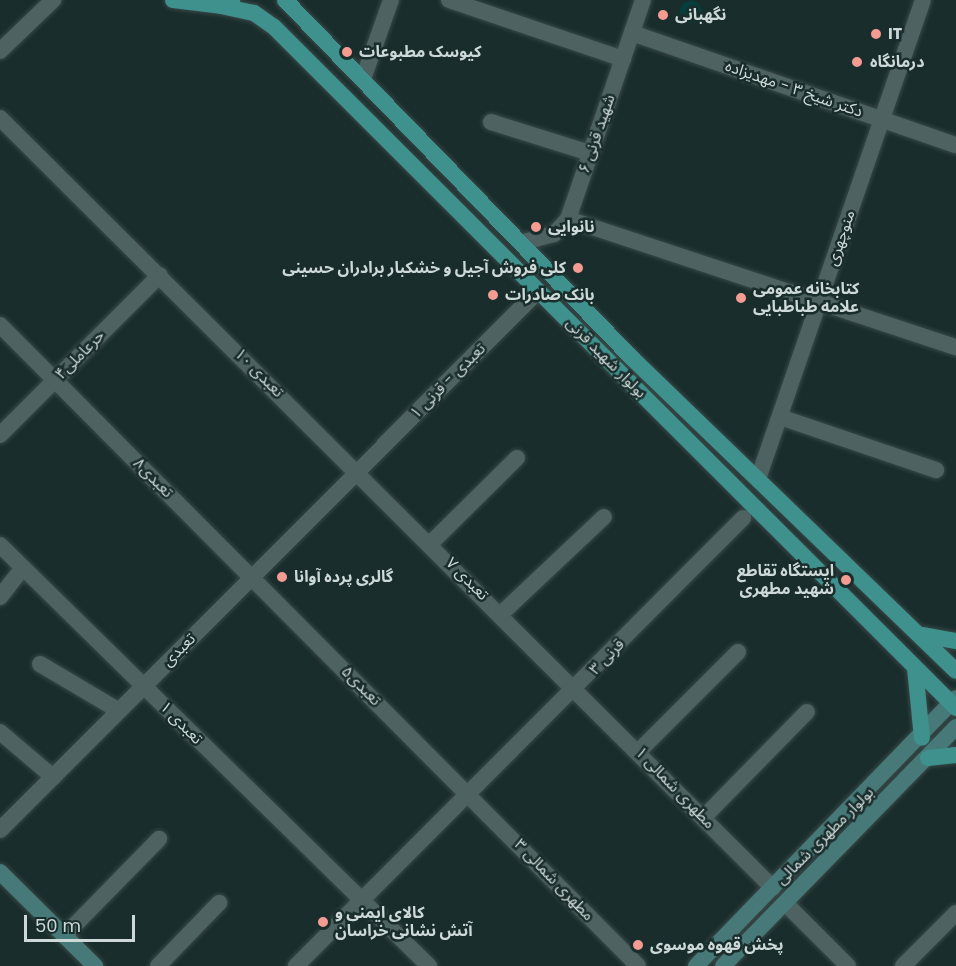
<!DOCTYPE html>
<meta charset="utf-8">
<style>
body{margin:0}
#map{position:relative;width:956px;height:966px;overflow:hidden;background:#192d2c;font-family:Poppins,"Noto Sans Arabic",sans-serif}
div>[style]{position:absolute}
.green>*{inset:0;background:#043f3d}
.round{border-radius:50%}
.roads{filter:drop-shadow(0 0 2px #384847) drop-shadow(0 0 2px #384847)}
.minor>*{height:16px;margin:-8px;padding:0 8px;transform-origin:8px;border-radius:8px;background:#4d6261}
.tertiary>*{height:16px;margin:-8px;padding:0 8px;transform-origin:8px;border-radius:8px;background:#4d6261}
.secondary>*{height:16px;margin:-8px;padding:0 8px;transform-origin:8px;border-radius:8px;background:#467977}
.primary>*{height:16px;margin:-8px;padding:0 8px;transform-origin:8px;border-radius:8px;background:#3f918d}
.dots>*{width:16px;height:16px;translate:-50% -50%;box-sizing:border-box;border:3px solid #192d2c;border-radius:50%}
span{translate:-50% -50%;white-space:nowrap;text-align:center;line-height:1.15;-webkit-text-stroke:5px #192d2c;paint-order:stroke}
.poi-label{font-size:16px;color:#cdd9d8;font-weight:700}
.left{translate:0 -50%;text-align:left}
.right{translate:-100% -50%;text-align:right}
.street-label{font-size:16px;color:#cdd9d8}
.scale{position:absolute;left:24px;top:915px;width:111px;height:27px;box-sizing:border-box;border:3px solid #cdd9d8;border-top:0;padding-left:8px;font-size:18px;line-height:21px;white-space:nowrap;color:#cdd9d8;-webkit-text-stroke:4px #192d2c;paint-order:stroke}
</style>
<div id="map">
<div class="green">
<div class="round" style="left:680px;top:1px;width:22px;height:22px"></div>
</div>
<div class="roads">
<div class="minor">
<div style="left:449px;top:0;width:184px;rotate:18.7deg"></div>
<div style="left:632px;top:33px;width:343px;rotate:19.1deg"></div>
<div style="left:363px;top:79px;width:84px;rotate:-70.5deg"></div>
<div style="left:0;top:118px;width:1091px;rotate:44.89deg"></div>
<div style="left:491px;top:122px;width:104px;rotate:17.4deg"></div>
<div style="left:568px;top:219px;width:409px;rotate:18.3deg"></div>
<div style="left:0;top:325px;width:904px;rotate:45.13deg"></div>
<div style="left:780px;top:417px;width:165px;rotate:18.8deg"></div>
<div style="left:0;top:435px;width:226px;rotate:-45deg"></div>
<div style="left:759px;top:476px;width:503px;rotate:-70.99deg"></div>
<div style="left:431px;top:543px;width:121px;rotate:-44.7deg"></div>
<div style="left:0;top:545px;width:601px;rotate:44.46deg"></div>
<div style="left:0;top:597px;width:37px;rotate:-52deg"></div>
<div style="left:502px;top:613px;width:140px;rotate:-43.3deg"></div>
<div style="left:40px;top:664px;width:92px;rotate:30.7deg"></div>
<div style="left:0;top:732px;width:70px;rotate:40.3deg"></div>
<div style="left:639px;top:751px;width:140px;rotate:-45deg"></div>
<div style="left:704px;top:817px;width:147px;rotate:-45.6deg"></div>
<div style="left:785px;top:903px;width:89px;rotate:45deg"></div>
<div style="left:64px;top:936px;width:136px;rotate:-45.6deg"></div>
<div style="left:158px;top:966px;width:88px;rotate:-45.9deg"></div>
<div style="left:296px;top:966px;width:633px;rotate:-45.06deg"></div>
<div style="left:903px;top:966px;width:75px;rotate:-45deg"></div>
</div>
<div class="tertiary">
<div style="left:0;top:51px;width:74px;rotate:-43.9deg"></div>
<div style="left:524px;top:242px;width:31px;rotate:-15deg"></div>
<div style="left:554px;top:234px;width:21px;rotate:-47deg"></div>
<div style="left:568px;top:219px;width:231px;rotate:-71.1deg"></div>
<div style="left:0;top:830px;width:762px;rotate:-45.05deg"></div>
</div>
<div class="secondary">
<div style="left:0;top:872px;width:134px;rotate:44.7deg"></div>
<div style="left:696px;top:966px;width:373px;rotate:-45.9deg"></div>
<div style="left:723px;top:966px;width:334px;rotate:-45.7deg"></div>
</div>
<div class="primary">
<div style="left:173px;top:0;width:48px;rotate:7.1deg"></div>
<div style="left:221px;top:6px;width:12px;rotate:-20deg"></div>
<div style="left:285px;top:0;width:499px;rotate:45.9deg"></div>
<div style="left:632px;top:358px;width:450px;rotate:44deg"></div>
<div style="left:221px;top:6px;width:34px;rotate:12deg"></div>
<div style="left:254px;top:13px;width:24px;rotate:35deg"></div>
<div style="left:274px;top:27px;width:964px;rotate:44.96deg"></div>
<div style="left:922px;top:635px;width:35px;rotate:10deg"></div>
<div style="left:915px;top:668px;width:70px;rotate:84.3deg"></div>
<div style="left:928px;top:758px;width:28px;rotate:-6deg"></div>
</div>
</div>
<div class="dots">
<div style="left:663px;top:15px;background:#f59c92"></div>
<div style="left:876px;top:34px;background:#f59c92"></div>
<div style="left:347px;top:52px;background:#f59c92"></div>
<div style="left:857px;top:62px;background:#f59c92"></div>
<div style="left:536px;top:227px;background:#f59c92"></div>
<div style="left:578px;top:268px;background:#f59c92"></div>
<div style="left:493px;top:295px;background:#f59c92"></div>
<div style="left:741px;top:298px;background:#f59c92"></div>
<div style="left:282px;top:577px;background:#f59c92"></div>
<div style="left:846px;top:580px;background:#f59c92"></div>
<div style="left:323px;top:922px;background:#f59c92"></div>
<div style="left:638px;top:945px;background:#f59c92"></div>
</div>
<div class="poi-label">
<span class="left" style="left:675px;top:15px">نگهبانی</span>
<span class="left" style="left:888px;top:34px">IT</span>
<span class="left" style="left:359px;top:52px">کیوسک مطبوعات</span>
<span class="left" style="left:870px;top:62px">درمانگاه</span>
<span class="left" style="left:548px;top:227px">نانوایی</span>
<span class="right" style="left:566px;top:268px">کلی فروش آجیل و خشکبار برادران حسینی</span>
<span class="left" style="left:753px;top:298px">کتابخانه عمومی<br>علامه طباطبایی</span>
<span class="left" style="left:505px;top:295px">بانک صادرات</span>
<span class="right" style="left:834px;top:580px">ایستگاه تقاطع<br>شهید مطهری</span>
<span class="left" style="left:294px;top:577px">گالری پرده آوانا</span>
<span class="left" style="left:335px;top:922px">کالای ایمنی و<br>آتش نشانی خراسان</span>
<span class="left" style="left:650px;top:945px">پخش قهوه موسوی</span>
</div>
<div class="street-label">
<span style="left:794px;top:89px;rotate:19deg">دکتر شیخ ۳ - مهدیزاده</span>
<span style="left:597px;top:134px;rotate:-71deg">شهید قرنی ۶</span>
<span style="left:841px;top:238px;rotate:-71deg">منوچهری</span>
<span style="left:80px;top:355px;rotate:-45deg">حرعاملی۴</span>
<span style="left:606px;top:358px;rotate:45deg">بولوار شهید قرنی</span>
<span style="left:259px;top:373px;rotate:45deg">تعبدی ۱۰</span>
<span style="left:448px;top:381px;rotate:-45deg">تعبدی - قرنی ۱</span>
<span style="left:153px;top:478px;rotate:45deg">تعبدی۸</span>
<span style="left:467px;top:579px;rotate:45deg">تعبدی ۷</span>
<span style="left:179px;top:650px;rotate:-45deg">تعبدی</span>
<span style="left:607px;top:657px;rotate:-46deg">قرنی ۳</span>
<span style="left:361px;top:686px;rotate:45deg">تعبدی۵</span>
<span style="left:181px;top:723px;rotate:45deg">تعبدی ۱</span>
<span style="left:675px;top:788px;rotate:46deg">مطهری شمالی ۱</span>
<span style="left:825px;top:836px;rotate:-45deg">بولوار مطهری شمالی</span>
<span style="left:554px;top:880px;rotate:46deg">مطهری شمالی ۳</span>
</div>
<div class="scale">50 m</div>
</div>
